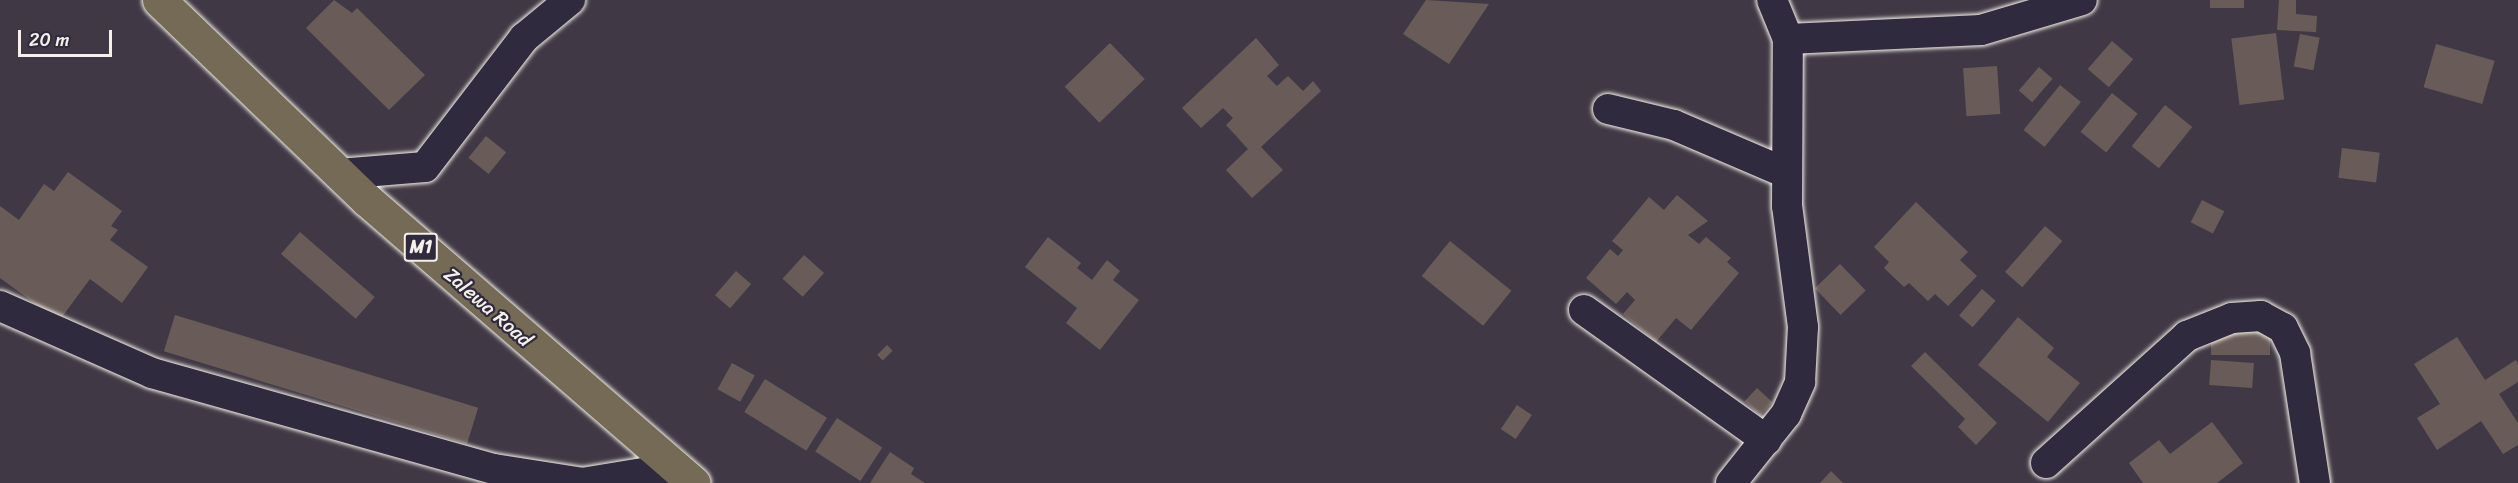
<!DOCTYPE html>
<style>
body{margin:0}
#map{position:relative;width:2518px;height:483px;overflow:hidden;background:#403945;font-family:Sriracha,sans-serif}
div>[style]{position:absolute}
.building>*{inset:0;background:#695c58;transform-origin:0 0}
.roads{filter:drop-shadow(0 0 2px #f4f1e8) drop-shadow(0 0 2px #f4f1e8)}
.minor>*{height:30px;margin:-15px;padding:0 15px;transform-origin:15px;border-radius:15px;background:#2f2a3d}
.trunk>*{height:33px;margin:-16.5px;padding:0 16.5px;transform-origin:16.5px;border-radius:16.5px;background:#756a55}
span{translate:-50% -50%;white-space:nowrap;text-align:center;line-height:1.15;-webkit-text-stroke:4.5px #2f2a3d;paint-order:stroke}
.shield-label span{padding:2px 4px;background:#2f2a3d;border:2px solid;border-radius:4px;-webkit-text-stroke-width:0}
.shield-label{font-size:18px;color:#f4f1e8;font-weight:700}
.street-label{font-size:20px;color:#f4f1e8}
.scale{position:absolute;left:18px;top:30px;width:94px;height:27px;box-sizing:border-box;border:3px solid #f4f1e8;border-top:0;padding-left:8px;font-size:18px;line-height:21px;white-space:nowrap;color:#f4f1e8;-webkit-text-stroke:4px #2f2a3d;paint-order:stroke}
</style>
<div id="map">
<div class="building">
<div style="clip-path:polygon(334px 0,352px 13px,357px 8px,425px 75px,389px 110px,306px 28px)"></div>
<div style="clip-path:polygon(1426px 0,1489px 4px,1449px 64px,1403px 34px)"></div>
<div style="left:2210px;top:0;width:34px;height:8px"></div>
<div style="clip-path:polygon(2279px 0,2296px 0,2296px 14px,2317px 16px,2316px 32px,2277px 30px)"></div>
<div style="left:2276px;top:33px;width:67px;height:45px;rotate:83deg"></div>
<div style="left:2300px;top:34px;width:20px;height:33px;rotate:11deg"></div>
<div style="clip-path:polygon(1256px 38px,1279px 65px,1267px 76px,1277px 86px,1288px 76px,1303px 91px,1313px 81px,1321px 91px,1261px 147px,1283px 170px,1252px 198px,1226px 170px,1248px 149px,1226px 125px,1233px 118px,1223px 108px,1201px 128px,1182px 108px)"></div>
<div style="left:2112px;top:41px;width:28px;height:37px;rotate:41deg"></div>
<div style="left:1110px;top:43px;width:50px;height:63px;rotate:46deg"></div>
<div style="left:2436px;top:44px;width:61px;height:45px;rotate:16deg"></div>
<div style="left:1997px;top:66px;width:48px;height:34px;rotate:86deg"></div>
<div style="left:2039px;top:67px;width:18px;height:31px;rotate:41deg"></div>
<div style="left:2060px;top:85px;width:27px;height:58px;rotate:39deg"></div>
<div style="left:2112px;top:93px;width:33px;height:50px;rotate:39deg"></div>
<div style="left:2165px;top:105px;width:35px;height:53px;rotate:39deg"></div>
<div style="left:486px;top:136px;width:26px;height:28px;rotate:39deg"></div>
<div style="left:2342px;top:148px;width:38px;height:30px;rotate:7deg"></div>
<div style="clip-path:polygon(68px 172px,122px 211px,111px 226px,118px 230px,110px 240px,148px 267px,122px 303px,90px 279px,59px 321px,0 278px,0 206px,19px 220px,44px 184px,54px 191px)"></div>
<div style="clip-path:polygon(1677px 195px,1708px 221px,1688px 235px,1699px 244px,1706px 237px,1731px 258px,1727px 262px,1739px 273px,1691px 330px,1676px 318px,1656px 342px,1623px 314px,1635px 300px,1627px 292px,1616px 304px,1586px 278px,1610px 249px,1618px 256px,1623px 250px,1612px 241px,1649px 197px,1664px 210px)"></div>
<div style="left:2202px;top:200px;width:25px;height:25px;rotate:27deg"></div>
<div style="clip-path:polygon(1916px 202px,1968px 252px,1960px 260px,1977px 276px,1948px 306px,1935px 294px,1928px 301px,1909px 283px,1904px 287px,1884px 268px,1889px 262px,1874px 247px)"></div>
<div style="left:2045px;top:226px;width:23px;height:61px;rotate:41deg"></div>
<div style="left:300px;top:232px;width:99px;height:29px;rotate:41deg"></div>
<div style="clip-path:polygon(1048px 237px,1081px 263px,1077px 268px,1092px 280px,1107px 260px,1120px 271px,1113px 280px,1139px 300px,1100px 350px,1066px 323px,1077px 308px,1025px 267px)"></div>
<div style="left:1450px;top:241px;width:79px;height:45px;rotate:39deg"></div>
<div style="left:804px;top:255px;width:27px;height:32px;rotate:42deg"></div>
<div style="left:1840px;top:264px;width:37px;height:35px;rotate:46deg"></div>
<div style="left:736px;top:271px;width:20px;height:32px;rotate:41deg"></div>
<div style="left:1982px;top:289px;width:18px;height:35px;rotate:41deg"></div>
<div style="left:175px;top:315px;width:317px;height:38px;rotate:17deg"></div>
<div style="clip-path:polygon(2018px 317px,2054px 348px,2047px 357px,2080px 383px,2048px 422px,1978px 365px)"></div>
<div style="left:2211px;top:332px;width:59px;height:23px"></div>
<div style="clip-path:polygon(2457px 337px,2485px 380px,2516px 360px,2518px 364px,2518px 382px,2499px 394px,2518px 423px,2518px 445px,2503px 454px,2481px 421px,2437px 450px,2417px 418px,2440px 404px,2414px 364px)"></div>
<div style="left:887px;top:345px;width:8px;height:14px;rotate:45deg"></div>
<div style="clip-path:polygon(1925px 352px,1997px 423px,1976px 445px,1958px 427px,1965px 419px,1911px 366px)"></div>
<div style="left:2211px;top:360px;width:43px;height:25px;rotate:4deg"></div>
<div style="left:732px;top:363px;width:26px;height:30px;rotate:29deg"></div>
<div style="left:765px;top:379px;width:73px;height:39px;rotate:32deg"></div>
<div style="left:1757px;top:388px;width:21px;height:18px;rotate:43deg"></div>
<div style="left:1517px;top:405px;width:18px;height:29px;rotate:34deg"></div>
<div style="left:837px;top:418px;width:54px;height:40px;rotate:33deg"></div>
<div style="clip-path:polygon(2212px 422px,2243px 463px,2217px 483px,2143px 483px,2129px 463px,2159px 440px,2170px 454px)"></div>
<div style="clip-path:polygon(890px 452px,914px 468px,911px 474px,925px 483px,870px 483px)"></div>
<div style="clip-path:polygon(1831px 471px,1843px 483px,1820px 483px)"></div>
</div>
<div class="roads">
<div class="minor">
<div style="left:1772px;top:0;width:42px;rotate:67.7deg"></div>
<div style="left:1608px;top:109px;width:68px;rotate:13.6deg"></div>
<div style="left:1674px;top:125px;width:122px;rotate:23.2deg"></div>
<div style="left:339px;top:174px;width:86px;rotate:-4.7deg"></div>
<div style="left:425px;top:167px;width:163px;rotate:-52.5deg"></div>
<div style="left:524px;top:38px;width:60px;rotate:-39.6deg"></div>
<div style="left:0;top:306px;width:166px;rotate:23.8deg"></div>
<div style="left:152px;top:373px;width:355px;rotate:15.7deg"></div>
<div style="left:494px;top:469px;width:89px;rotate:9deg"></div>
<div style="left:582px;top:483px;width:92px;rotate:-9.4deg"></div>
<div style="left:1584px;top:310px;width:224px;rotate:35.5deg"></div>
<div style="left:2046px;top:463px;width:190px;rotate:-42deg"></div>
<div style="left:2187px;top:336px;width:48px;rotate:-21.8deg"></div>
<div style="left:2232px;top:318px;width:29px;rotate:-4deg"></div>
<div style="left:2261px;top:316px;width:25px;rotate:29deg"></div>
<div style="left:2283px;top:328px;width:28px;rotate:64deg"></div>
<div style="left:2295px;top:353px;width:132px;rotate:81.3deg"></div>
<div style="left:1731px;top:483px;width:88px;rotate:-51.4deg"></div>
<div style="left:1786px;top:414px;width:35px;rotate:-66deg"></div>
<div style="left:1800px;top:382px;width:55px;rotate:-86.9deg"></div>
<div style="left:1803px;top:327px;width:122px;rotate:-97.5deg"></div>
<div style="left:1787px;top:206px;width:167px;rotate:-89.7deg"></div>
<div style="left:1788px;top:39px;width:193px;rotate:-2.7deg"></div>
<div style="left:1981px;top:30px;width:105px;rotate:-16.5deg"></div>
</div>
<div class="trunk">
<div style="left:159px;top:0;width:289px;rotate:43.9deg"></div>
<div style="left:367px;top:200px;width:432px;rotate:40.9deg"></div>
</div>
</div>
<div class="shield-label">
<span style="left:421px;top:247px">M1</span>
</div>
<div class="street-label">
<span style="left:488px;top:307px;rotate:41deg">Zalewa Road</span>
</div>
<div class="scale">20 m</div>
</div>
